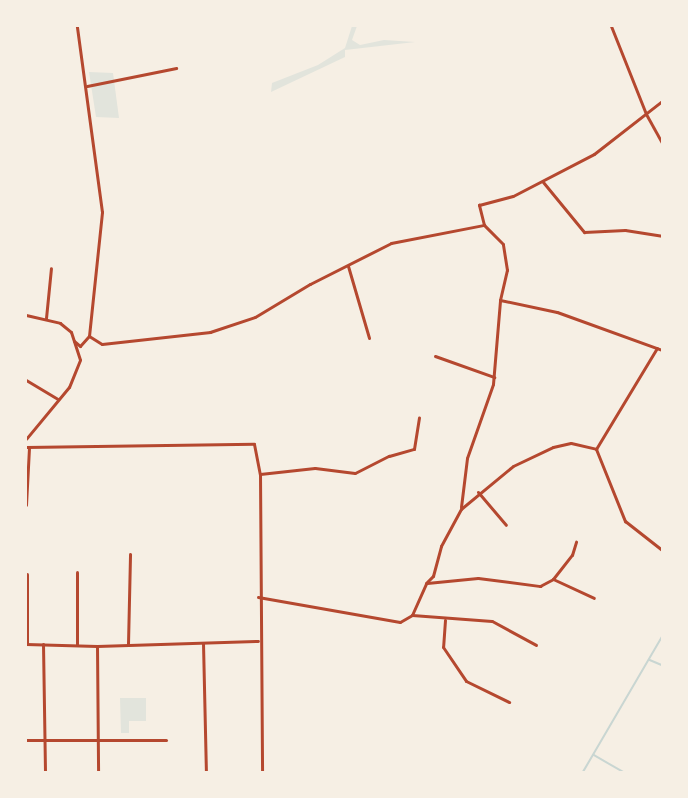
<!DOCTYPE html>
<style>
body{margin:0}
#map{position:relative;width:688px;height:798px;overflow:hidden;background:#f6efe4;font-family:Raleway,sans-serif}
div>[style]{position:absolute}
.green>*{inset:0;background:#e2e4dc}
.stream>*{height:1.5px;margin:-0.75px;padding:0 0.75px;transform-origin:0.75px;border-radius:0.75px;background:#c9d6d2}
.minor>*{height:3px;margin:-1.5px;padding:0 1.5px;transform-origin:1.5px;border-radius:1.5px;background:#b5482f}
span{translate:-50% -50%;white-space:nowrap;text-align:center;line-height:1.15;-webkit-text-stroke:4.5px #f6efe4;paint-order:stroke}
.frame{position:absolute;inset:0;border:27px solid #f6efe4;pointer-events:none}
</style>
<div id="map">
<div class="green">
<div style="clip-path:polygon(352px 26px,357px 26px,352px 40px,360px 45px,384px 40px,415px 42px,345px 50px,345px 57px,271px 92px,272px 83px,318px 65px,345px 48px)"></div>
<div style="clip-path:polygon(89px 72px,113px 73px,119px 118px,96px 117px)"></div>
<div style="clip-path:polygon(120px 698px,146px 698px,146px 721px,129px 721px,129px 733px,121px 733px)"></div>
</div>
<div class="stream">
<div style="left:650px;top:660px;width:13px;rotate:23deg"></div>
<div style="left:594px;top:755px;width:34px;rotate:30deg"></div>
<div style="left:583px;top:772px;width:156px;rotate:-59.7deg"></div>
</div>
<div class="minor">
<div style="left:611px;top:26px;width:95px;rotate:68.3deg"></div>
<div style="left:646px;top:114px;width:33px;rotate:61deg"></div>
<div style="left:87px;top:86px;width:91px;rotate:-11.4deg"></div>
<div style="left:543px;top:182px;width:65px;rotate:50.6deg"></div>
<div style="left:584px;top:232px;width:41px;rotate:-2.8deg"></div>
<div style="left:625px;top:230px;width:37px;rotate:9deg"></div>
<div style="left:348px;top:266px;width:75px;rotate:73.7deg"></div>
<div style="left:500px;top:300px;width:58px;rotate:11.9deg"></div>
<div style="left:557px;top:312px;width:112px;rotate:19.9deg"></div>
<div style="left:26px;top:315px;width:35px;rotate:13deg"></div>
<div style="left:60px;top:323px;width:14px;rotate:39deg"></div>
<div style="left:71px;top:332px;width:29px;rotate:72deg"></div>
<div style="left:80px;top:360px;width:29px;rotate:112deg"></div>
<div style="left:69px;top:387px;width:67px;rotate:129.6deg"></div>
<div style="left:46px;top:318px;width:50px;rotate:-84.3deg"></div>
<div style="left:89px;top:336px;width:15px;rotate:32deg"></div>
<div style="left:102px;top:344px;width:109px;rotate:-6.3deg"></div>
<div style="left:210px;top:332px;width:47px;rotate:-18.4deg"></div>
<div style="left:255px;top:317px;width:64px;rotate:-31deg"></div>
<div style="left:310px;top:284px;width:91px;rotate:-26.8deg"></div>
<div style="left:391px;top:243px;width:95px;rotate:-11deg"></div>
<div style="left:74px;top:341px;width:8px;rotate:40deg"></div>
<div style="left:80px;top:346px;width:13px;rotate:-48deg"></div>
<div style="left:89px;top:336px;width:125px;rotate:-84deg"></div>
<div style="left:102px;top:212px;width:188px;rotate:-97.7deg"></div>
<div style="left:435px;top:356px;width:63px;rotate:19.6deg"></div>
<div style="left:26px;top:380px;width:37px;rotate:31deg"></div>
<div style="left:26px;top:447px;width:228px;rotate:-0.8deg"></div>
<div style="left:254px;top:444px;width:31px;rotate:79deg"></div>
<div style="left:260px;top:474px;width:298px;rotate:89.6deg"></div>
<div style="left:596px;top:449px;width:118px;rotate:-58.9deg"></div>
<div style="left:260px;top:474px;width:55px;rotate:-6.2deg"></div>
<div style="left:315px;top:468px;width:40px;rotate:7.1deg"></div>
<div style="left:355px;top:473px;width:38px;rotate:-27deg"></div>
<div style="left:389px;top:456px;width:26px;rotate:-16deg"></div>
<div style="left:414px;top:449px;width:32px;rotate:-81deg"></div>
<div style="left:478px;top:492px;width:43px;rotate:49.7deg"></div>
<div style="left:26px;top:505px;width:58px;rotate:-87deg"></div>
<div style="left:461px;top:507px;width:49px;rotate:-83deg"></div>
<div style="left:467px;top:458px;width:78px;rotate:-70.6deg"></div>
<div style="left:493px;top:384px;width:84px;rotate:-85.2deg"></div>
<div style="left:500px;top:300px;width:31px;rotate:-77deg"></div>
<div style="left:507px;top:270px;width:26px;rotate:-99deg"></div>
<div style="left:503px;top:244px;width:27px;rotate:-135deg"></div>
<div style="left:484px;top:225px;width:21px;rotate:-104deg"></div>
<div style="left:479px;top:205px;width:35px;rotate:-15deg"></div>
<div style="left:513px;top:196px;width:91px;rotate:-27.4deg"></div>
<div style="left:594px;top:154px;width:86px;rotate:-37.9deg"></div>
<div style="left:27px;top:574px;width:70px;rotate:90deg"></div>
<div style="left:553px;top:579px;width:31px;rotate:-52deg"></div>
<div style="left:572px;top:555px;width:14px;rotate:-73deg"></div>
<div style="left:427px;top:583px;width:51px;rotate:-5.6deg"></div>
<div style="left:478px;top:578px;width:63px;rotate:7.4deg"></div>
<div style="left:540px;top:586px;width:15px;rotate:-28deg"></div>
<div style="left:553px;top:579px;width:45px;rotate:24.9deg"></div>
<div style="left:258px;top:597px;width:144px;rotate:10deg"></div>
<div style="left:400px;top:622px;width:14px;rotate:-30deg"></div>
<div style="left:412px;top:615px;width:35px;rotate:-66deg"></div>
<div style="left:426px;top:583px;width:10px;rotate:-45deg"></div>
<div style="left:433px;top:576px;width:31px;rotate:-75deg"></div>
<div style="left:441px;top:546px;width:42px;rotate:-61.6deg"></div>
<div style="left:461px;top:509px;width:67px;rotate:-39.6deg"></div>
<div style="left:513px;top:466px;width:44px;rotate:-25.4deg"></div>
<div style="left:553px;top:447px;width:18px;rotate:-13deg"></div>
<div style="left:571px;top:443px;width:26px;rotate:13deg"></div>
<div style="left:596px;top:449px;width:78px;rotate:68.1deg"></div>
<div style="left:625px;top:521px;width:47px;rotate:38.1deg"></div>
<div style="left:412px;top:615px;width:80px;rotate:4.3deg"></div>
<div style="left:492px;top:621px;width:50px;rotate:28.6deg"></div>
<div style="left:445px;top:620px;width:27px;rotate:94deg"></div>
<div style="left:443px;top:647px;width:41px;rotate:55.9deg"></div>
<div style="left:466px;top:681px;width:48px;rotate:26deg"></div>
<div style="left:203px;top:643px;width:129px;rotate:88.7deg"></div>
<div style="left:26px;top:644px;width:71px;rotate:1.6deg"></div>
<div style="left:97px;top:646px;width:161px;rotate:-1.8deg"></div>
<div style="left:43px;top:644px;width:128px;rotate:89.1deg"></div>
<div style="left:77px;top:644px;width:72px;rotate:-90deg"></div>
<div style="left:128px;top:644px;width:90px;rotate:-88.7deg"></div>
<div style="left:97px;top:646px;width:126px;rotate:89.5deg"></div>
<div style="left:26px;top:740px;width:140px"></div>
</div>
<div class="frame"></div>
</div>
